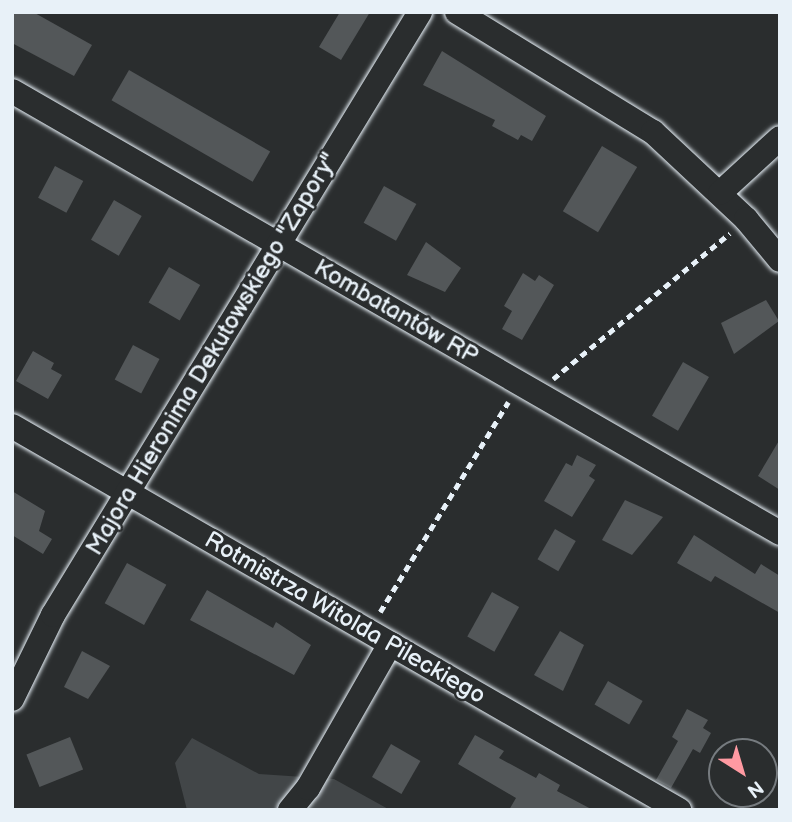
<!DOCTYPE html>
<meta charset="utf-8">
<style>
body{margin:0}
#map{position:relative;width:792px;height:822px;overflow:hidden;background:#2a2d2e;font-family:"Balsamiq Sans",sans-serif}
div>[style]{position:absolute}
.green>*{inset:0;background:#424648}
.building>*{inset:0;background:#535759;transform-origin:0 0}
.path>*{height:4.5px;margin-top:-2.25px;transform-origin:0;background:repeating-linear-gradient(90deg,#e8f1f8 0 7px,transparent 0 12px)}
.roads{filter:drop-shadow(0 0 2px #e8f1f8) drop-shadow(0 0 2px #e8f1f8)}
.minor>*{height:24px;margin:-12px;padding:0 12px;transform-origin:12px;border-radius:12px;background:#2a2d2e}
span{translate:-50% -50%;white-space:nowrap;text-align:center;line-height:1.15;-webkit-text-stroke:5px #2a2d2e;paint-order:stroke}
.street-label{font-size:24px;color:#e8f1f8}
.frame{position:absolute;inset:0;border:14px solid #e8f1f8;pointer-events:none}
.north{position:absolute;left:708px;top:738px;width:70px;height:70px;box-sizing:border-box;background:#2a2d2e;border:2px solid #767b7f;border-radius:50%;rotate:143deg;font-size:19px;font-weight:700;line-height:28px;text-align:center;color:#e8f1f8}
.north::after{content:'';display:block;margin:auto;width:24px;height:32px;background:#ff9aa2;clip-path:polygon(50% 0,100% 100%,50% 72%,0 100%)}
</style>
<div id="map">
<div class="green">
<div style="clip-path:polygon(192px 738px,259px 774px,334px 779px,390px 810px,187px 810px,175px 763px)"></div>
</div>
<div class="building">
<div style="clip-path:polygon(12px 12px,33px 12px,92px 45px,74px 76px,12px 43px)"></div>
<div style="clip-path:polygon(340px 12px,370px 12px,341px 60px,319px 47px)"></div>
<div style="clip-path:polygon(442px 51px,546px 116px,532px 141px,521px 135px,518px 140px,492px 126px,495px 120px,423px 85px)"></div>
<div style="left:129px;top:70px;width:163px;height:35px;rotate:30deg"></div>
<div style="left:602px;top:146px;width:41px;height:76px;rotate:31deg"></div>
<div style="left:55px;top:166px;width:32px;height:36px;rotate:28deg"></div>
<div style="left:384px;top:186px;width:37px;height:42px;rotate:29deg"></div>
<div style="left:114px;top:200px;width:32px;height:46px;rotate:30deg"></div>
<div style="clip-path:polygon(426px 242px,461px 268px,445px 292px,407px 275px)"></div>
<div style="left:169px;top:267px;width:36px;height:41px;rotate:30deg"></div>
<div style="clip-path:polygon(523px 273px,535px 281px,539px 275px,554px 285px,522px 340px,502px 329px,512px 311px,504px 306px)"></div>
<div style="clip-path:polygon(766px 300px,779px 321px,734px 354px,721px 323px)"></div>
<div style="left:133px;top:345px;width:30px;height:39px;rotate:28deg"></div>
<div style="clip-path:polygon(33px 351px,54px 363px,51px 369px,62px 375px,48px 399px,16px 381px)"></div>
<div style="left:683px;top:362px;width:30px;height:62px;rotate:30deg"></div>
<div style="clip-path:polygon(780px 439px,780px 490px,758px 476px)"></div>
<div style="clip-path:polygon(577px 455px,596px 465px,589px 476px,595px 480px,572px 517px,544px 501px,566px 463px,572px 466px)"></div>
<div style="clip-path:polygon(12px 491px,45px 511px,39px 531px,52px 539px,43px 554px,12px 535px)"></div>
<div style="clip-path:polygon(625px 500px,663px 517px,632px 555px,602px 540px)"></div>
<div style="left:555px;top:529px;width:24px;height:35px;rotate:30deg"></div>
<div style="clip-path:polygon(694px 535px,755px 574px,761px 564px,780px 576px,780px 613px,715px 576px,711px 582px,677px 563px)"></div>
<div style="left:127px;top:563px;width:45px;height:46px;rotate:29deg"></div>
<div style="clip-path:polygon(207px 590px,273px 628px,276px 622px,311px 645px,294px 675px,190px 620px)"></div>
<div style="left:492px;top:592px;width:31px;height:51px;rotate:29deg"></div>
<div style="clip-path:polygon(560px 631px,584px 645px,563px 691px,534px 675px)"></div>
<div style="clip-path:polygon(82px 651px,110px 666px,88px 699px,64px 687px)"></div>
<div style="left:608px;top:681px;width:40px;height:27px;rotate:30deg"></div>
<div style="clip-path:polygon(687px 709px,708px 720px,703px 728px,711px 733px,700px 753px,693px 749px,671px 788px,656px 780px,678px 741px,672px 737px)"></div>
<div style="clip-path:polygon(475px 735px,504px 751px,499px 758px,536px 778px,539px 773px,560px 785px,557px 791px,593px 810px,509px 810px,516px 798px,458px 764px)"></div>
<div style="left:70px;top:737px;width:35px;height:47px;rotate:68deg"></div>
<div style="left:391px;top:744px;width:34px;height:38px;rotate:30deg"></div>
</div>
<div class="path">
<div style="left:553px;top:379px;width:229px;rotate:-39.5deg"></div>
<div style="left:380px;top:612px;width:246px;rotate:-58.6deg"></div>
</div>
<div class="roads">
<div class="minor">
<div style="left:457px;top:12px;width:230px;rotate:31.5deg"></div>
<div style="left:653px;top:132px;width:127px;rotate:43.1deg"></div>
<div style="left:746px;top:219px;width:53px;rotate:50.3deg"></div>
<div style="left:12px;top:91px;width:886px;rotate:29.92deg"></div>
<div style="left:720px;top:193px;width:81px;rotate:-42.5deg"></div>
<div style="left:12px;top:426px;width:770px;rotate:29.93deg"></div>
<div style="left:12px;top:699px;width:93px;rotate:-64deg"></div>
<div style="left:53px;top:615px;width:706px;rotate:-58.67deg"></div>
<div style="left:290px;top:810px;width:28px;rotate:-51deg"></div>
<div style="left:308px;top:788px;width:166px;rotate:-60.3deg"></div>
</div>
</div>
<div class="street-label">
<span style="left:396px;top:312px;rotate:30deg">Kombatantów RP</span>
<span style="left:212px;top:354px;rotate:-59deg">Majora Hieronima Dekutowskiego "Zapory"</span>
<span style="left:345px;top:618px;rotate:30deg">Rotmistrza Witolda Pileckiego</span>
</div>
<div class="frame"></div>
<div class="north">N</div>
</div>
